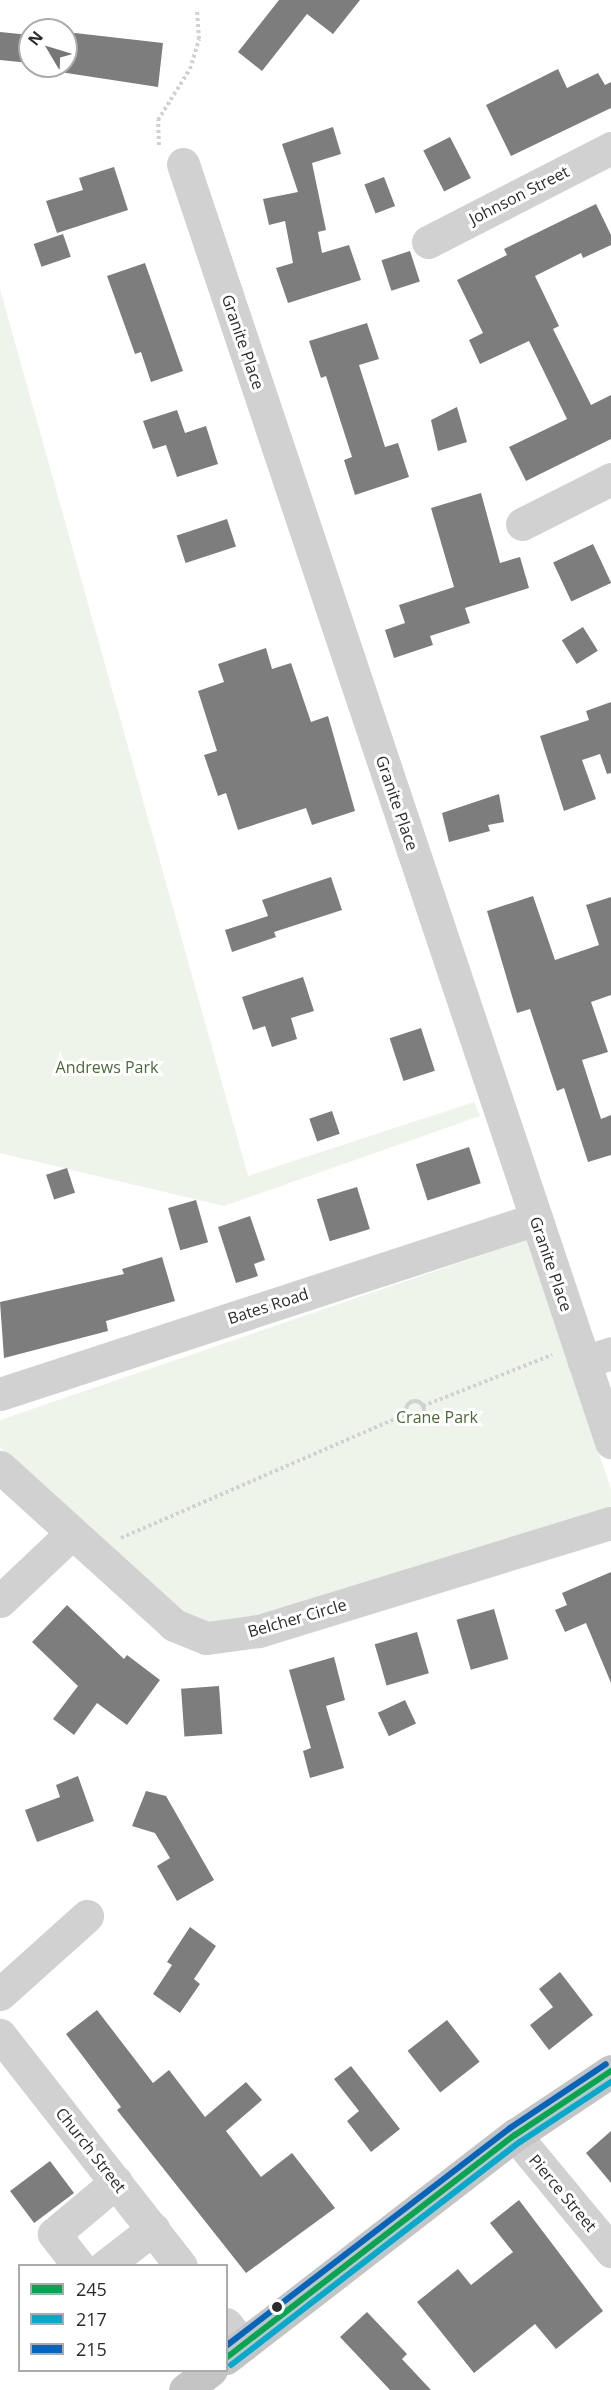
<!DOCTYPE html>
<style>
body{margin:0}
#map{position:relative;width:611px;height:2390px;overflow:hidden;background:#fff;font-family:"Open Sans",sans-serif}
div>[style]{position:absolute}
.green>*{inset:0;background:#eef4ea}
.building>*{inset:0;background:#7d7d7d;transform-origin:0 0}
.path>*{height:4px;margin-top:-2px;transform-origin:0;background:repeating-linear-gradient(90deg,#d1d1d1 0 3px,transparent 0 6px)}
.path>.ring{margin:-2px;padding:0;box-sizing:content-box;background:none;border:4px solid #d1d1d1;border-radius:50%}
.minor>*{height:33px;margin:-16.5px;padding:0 16.5px;transform-origin:16.5px;border-radius:16.5px;background:#d1d1d1}
.major>*{height:33px;margin:-16.5px;padding:0 16.5px;transform-origin:16.5px;border-radius:16.5px;background:#c4c4c4}
.bus-1>*{height:6px;margin:-3px;padding:0 3px;transform-origin:3px;border-radius:3px;background:#00a651}
.bus-2>*{height:6px;margin:-3px;padding:0 3px;transform-origin:3px;border-radius:3px;background:#00a9ce}
.bus-3>*{height:6px;margin:-3px;padding:0 3px;transform-origin:3px;border-radius:3px;background:#0065bd}
.dots>*{width:16px;height:16px;translate:-50% -50%;box-sizing:border-box;border:3px solid #fff;border-radius:50%}
span{translate:-50% -50%;white-space:nowrap;text-align:center;line-height:1.15;-webkit-text-stroke:6px #fff;paint-order:stroke}
.street-label{font-size:16px;color:#2c2c2c}
.park-label{font-size:16px;color:#4b6939}
.legend{position:absolute;left:18px;top:2264px;width:210px;height:108px;box-sizing:border-box;background:#fff;border:2px solid #ababab;margin:0;padding:8px 10px;list-style:none;font-size:18px;color:#2c2c2c}
.legend li{display:flex;align-items:center;gap:12px;height:30px}
.legend b{width:30px;border:2px solid #ababab}
.north{position:absolute;left:18px;top:18px;width:60px;height:60px;box-sizing:border-box;background:#fff;border:2px solid #ababab;border-radius:50%;rotate:308deg;font-size:16px;font-weight:700;line-height:24px;text-align:center;color:#2c2c2c}
.north::after{content:'';display:block;margin:auto;width:21px;height:27px;background:#767676;clip-path:polygon(50% 0,100% 100%,50% 72%,0 100%)}
</style>
<div id="map">
<div class="green">
<div style="clip-path:polygon(0 289px,248px 1176px,474px 1102px,480px 1116px,224px 1206px,0 1153px)"></div>
<div style="clip-path:polygon(526px 1240px,611px 1489px,611px 1506px,220px 1633px,183px 1619px,0 1447px,0 1420px)"></div>
</div>
<div class="building">
<div style="clip-path:polygon(279px 0,360px 0,333px 34px,307px 14px,262px 71px,238px 52px)"></div>
<div style="clip-path:polygon(0 32px,30px 35px,30px 63px,0 60px)"></div>
<div style="clip-path:polygon(66px 32px,163px 43px,158px 87px,60px 72px,60px 66px,56px 66px,66px 66px)"></div>
<div style="clip-path:polygon(558px 69px,567px 88px,598px 73px,605px 85px,611px 82px,611px 108px,511px 156px,486px 105px)"></div>
<div style="clip-path:polygon(333px 127px,341px 154px,312px 163px,326px 230px,318px 232px,322px 253px,349px 245px,361px 280px,288px 303px,276px 268px,293px 263px,285px 221px,269px 225px,263px 199px,298px 192px,282px 144px)"></div>
<div style="left:450px;top:137px;width:46px;height:30px;rotate:63deg"></div>
<div style="clip-path:polygon(114px 167px,128px 210px,57px 233px,46px 201px,83px 190px,79px 178px)"></div>
<div style="left:384px;top:177px;width:31px;height:21px;rotate:69deg"></div>
<div style="clip-path:polygon(596px 204px,611px 235px,611px 245px,583px 258px,581px 253px,535px 276px,559px 326px,553px 329px,591px 405px,611px 395px,611px 439px,526px 481px,509px 447px,567px 419px,529px 341px,480px 364px,469px 340px,483px 333px,457px 280px,507px 255px,504px 249px)"></div>
<div style="left:63px;top:234px;width:24px;height:31px;rotate:71deg"></div>
<div style="left:410px;top:251px;width:32px;height:30px;rotate:72deg"></div>
<div style="clip-path:polygon(145px 263px,183px 371px,151px 382px,141px 352px,135px 354px,107px 276px)"></div>
<div style="clip-path:polygon(367px 323px,379px 359px,359px 365px,385px 447px,398px 443px,409px 477px,355px 495px,344px 460px,352px 457px,326px 376px,321px 378px,309px 341px)"></div>
<div style="clip-path:polygon(457px 407px,467px 442px,438px 451px,431px 420px)"></div>
<div style="clip-path:polygon(177px 410px,185px 433px,206px 426px,218px 464px,177px 477px,166px 445px,153px 449px,143px 421px)"></div>
<div style="clip-path:polygon(481px 493px,500px 563px,520px 557px,529px 588px,465px 608px,470px 623px,430px 636px,433px 645px,394px 658px,385px 630px,405px 623px,399px 605px,454px 587px,431px 508px)"></div>
<div style="left:227px;top:519px;width:29px;height:53px;rotate:72deg"></div>
<div style="left:593px;top:544px;width:43px;height:44px;rotate:65deg"></div>
<div style="left:583px;top:627px;width:28px;height:25px;rotate:58deg"></div>
<div style="clip-path:polygon(266px 648px,272px 669px,291px 663px,311px 722px,328px 716px,355px 811px,312px 825px,306px 808px,238px 830px,226px 793px,218px 796px,204px 755px,217px 751px,198px 691px,224px 682px,218px 664px)"></div>
<div style="clip-path:polygon(611px 702px,611px 773px,607px 774px,600px 754px,582px 760px,596px 799px,564px 811px,540px 736px,589px 720px,586px 711px)"></div>
<div style="clip-path:polygon(499px 794px,504px 822px,488px 825px,490px 831px,449px 842px,442px 813px)"></div>
<div style="clip-path:polygon(331px 877px,342px 910px,274px 932px,276px 937px,232px 952px,225px 930px,268px 916px,262px 900px)"></div>
<div style="clip-path:polygon(533px 896px,555px 960px,599px 945px,586px 905px,611px 897px,611px 995px,591px 1002px,608px 1052px,582px 1060px,601px 1119px,611px 1115px,611px 1155px,588px 1162px,564px 1088px,557px 1091px,530px 1009px,517px 1013px,487px 911px)"></div>
<div style="clip-path:polygon(303px 977px,314px 1011px,291px 1018px,297px 1039px,272px 1047px,265px 1026px,253px 1030px,242px 997px)"></div>
<div style="left:421px;top:1028px;width:45px;height:33px;rotate:72deg"></div>
<div style="left:332px;top:1111px;width:24px;height:24px;rotate:71deg"></div>
<div style="left:469px;top:1147px;width:38px;height:56px;rotate:72deg"></div>
<div style="left:67px;top:1168px;width:26px;height:22px;rotate:72deg"></div>
<div style="left:357px;top:1187px;width:44px;height:42px;rotate:73deg"></div>
<div style="left:196px;top:1200px;width:44px;height:29px;rotate:74deg"></div>
<div style="clip-path:polygon(250px 1216px,265px 1260px,254px 1264px,258px 1276px,236px 1283px,218px 1227px)"></div>
<div style="clip-path:polygon(162px 1257px,175px 1301px,106px 1321px,108px 1331px,4px 1358px,0 1302px,124px 1274px,122px 1269px)"></div>
<div style="clip-path:polygon(611px 1572px,611px 1683px,586px 1623px,565px 1632px,555px 1610px,567px 1605px,562px 1593px)"></div>
<div style="clip-path:polygon(67px 1605px,124px 1659px,127px 1655px,160px 1680px,127px 1725px,97px 1703px,74px 1735px,53px 1719px,78px 1686px,32px 1642px)"></div>
<div style="left:494px;top:1609px;width:52px;height:39px;rotate:74deg"></div>
<div style="left:417px;top:1632px;width:43px;height:44px;rotate:74deg"></div>
<div style="clip-path:polygon(334px 1657px,345px 1700px,326px 1706px,344px 1768px,310px 1778px,303px 1751px,311px 1748px,289px 1670px)"></div>
<div style="left:219px;top:1686px;width:48px;height:38px;rotate:86deg"></div>
<div style="left:405px;top:1700px;width:26px;height:30px;rotate:65deg"></div>
<div style="clip-path:polygon(78px 1776px,94px 1821px,37px 1842px,25px 1810px,60px 1797px,56px 1785px)"></div>
<div style="clip-path:polygon(146px 1791px,166px 1796px,214px 1880px,177px 1901px,157px 1866px,170px 1858px,155px 1833px,132px 1826px)"></div>
<div style="clip-path:polygon(190px 1927px,216px 1946px,194px 1979px,200px 1984px,180px 2013px,153px 1994px,172px 1965px,167px 1962px)"></div>
<div style="clip-path:polygon(560px 1972px,593px 2015px,549px 2050px,530px 2025px,553px 2007px,539px 1989px)"></div>
<div style="clip-path:polygon(97px 2010px,153px 2083px,169px 2070px,205px 2117px,246px 2082px,262px 2100px,226px 2131px,261px 2177px,292px 2153px,335px 2208px,246px 2273px,117px 2110px,121px 2107px,66px 2034px)"></div>
<div style="left:447px;top:2020px;width:53px;height:50px;rotate:52deg"></div>
<div style="clip-path:polygon(351px 2066px,400px 2129px,371px 2152px,347px 2121px,359px 2111px,334px 2079px)"></div>
<div style="clip-path:polygon(611px 2131px,611px 2183px,586px 2153px)"></div>
<div style="left:50px;top:2161px;width:40px;height:50px;rotate:53deg"></div>
<div style="clip-path:polygon(519px 2200px,603px 2311px,556px 2349px,535px 2324px,474px 2373px,417px 2302px,458px 2269px,471px 2285px,513px 2252px,490px 2223px)"></div>
<div style="clip-path:polygon(367px 2312px,407px 2354px,402px 2359px,431px 2390px,390px 2390px,340px 2337px)"></div>
</div>
<div class="path">
<div style="left:159px;top:145px;width:25px;rotate:-92deg"></div>
<div style="left:158px;top:120px;width:60px;rotate:-57.9deg"></div>
<div style="left:190px;top:69px;width:31px;rotate:-73deg"></div>
<div style="left:199px;top:39px;width:29px;rotate:-94deg"></div>
<div class="ring" style="left:406px;top:1401px;width:14px;height:14px"></div>
<div style="left:423px;top:1406px;width:139px;rotate:-21.6deg"></div>
<div style="left:121px;top:1538px;width:311px;rotate:-23.5deg"></div>
</div>
<div class="minor">
<div style="left:183px;top:164px;width:1348px;rotate:71.48deg"></div>
<div style="left:428px;top:242px;width:206px;rotate:-27.2deg"></div>
<div style="left:522px;top:524px;width:100px;rotate:-26.8deg"></div>
<div style="left:584px;top:1362px;width:28px;rotate:-18deg"></div>
<div style="left:0;top:1394px;width:564px;rotate:-18.08deg"></div>
<div style="left:0;top:1467px;width:235px;rotate:42.2deg"></div>
<div style="left:174px;top:1625px;width:35px;rotate:22deg"></div>
<div style="left:207px;top:1638px;width:52px;rotate:-7.7deg"></div>
<div style="left:259px;top:1631px;width:368px;rotate:-17.1deg"></div>
<div style="left:0;top:1601px;width:99px;rotate:-43.4deg"></div>
<div style="left:0;top:1994px;width:117px;rotate:-41.9deg"></div>
<div style="left:0;top:2035px;width:293px;rotate:51.9deg"></div>
<div style="left:515px;top:2135px;width:151px;rotate:50.4deg"></div>
<div style="left:79px;top:2266px;width:41px;rotate:-128deg"></div>
<div style="left:54px;top:2234px;width:81px;rotate:-40deg"></div>
<div style="left:105px;top:2266px;width:61px;rotate:-37.6deg"></div>
<div style="left:226px;top:2324px;width:27px;rotate:51deg"></div>
</div>
<div class="major">
<div style="left:226px;top:2358px;width:365px;rotate:-37.7deg"></div>
<div style="left:515px;top:2135px;width:115px;rotate:-33.7deg"></div>
<div style="left:185px;top:2390px;width:33px;rotate:-38deg"></div>
</div>
<div class="bus-1">
<div style="left:226px;top:2358px;width:365px;rotate:-37.7deg"></div>
<div style="left:515px;top:2135px;width:115px;rotate:-33.7deg"></div>
</div>
<div class="bus-2">
<div style="left:231px;top:2365px;width:365px;rotate:-37.7deg"></div>
<div style="left:520px;top:2142px;width:109px;rotate:-33.4deg"></div>
</div>
<div class="bus-3">
<div style="left:226px;top:2346px;width:358px;rotate:-37.5deg"></div>
<div style="left:510px;top:2128px;width:115px;rotate:-33.7deg"></div>
</div>
<div class="dots">
<div style="left:277px;top:2307px;background:#2c2c2c"></div>
</div>
<div class="street-label">
<span style="left:519px;top:195px;rotate:-27deg">Johnson Street</span>
<span style="left:243px;top:342px;rotate:71deg">Granite Place</span>
<span style="left:397px;top:803px;rotate:71deg">Granite Place</span>
<span style="left:551px;top:1264px;rotate:71deg">Granite Place</span>
<span style="left:268px;top:1306px;rotate:-18deg">Bates Road</span>
<span style="left:297px;top:1618px;rotate:-16deg">Belcher Circle</span>
<span style="left:91px;top:2150px;rotate:52deg">Church Street</span>
<span style="left:563px;top:2193px;rotate:50deg">Pierce Street</span>
</div>
<div class="park-label">
<span style="left:107px;top:1067px">Andrews Park</span>
<span style="left:437px;top:1417px">Crane Park</span>
</div>
<ul class="legend">
<li><b style="height:8px;background:#00a651"></b>245</li>
<li><b style="height:8px;background:#00a9ce"></b>217</li>
<li><b style="height:8px;background:#0065bd"></b>215</li>
</ul>
<div class="north">N</div>
</div>
